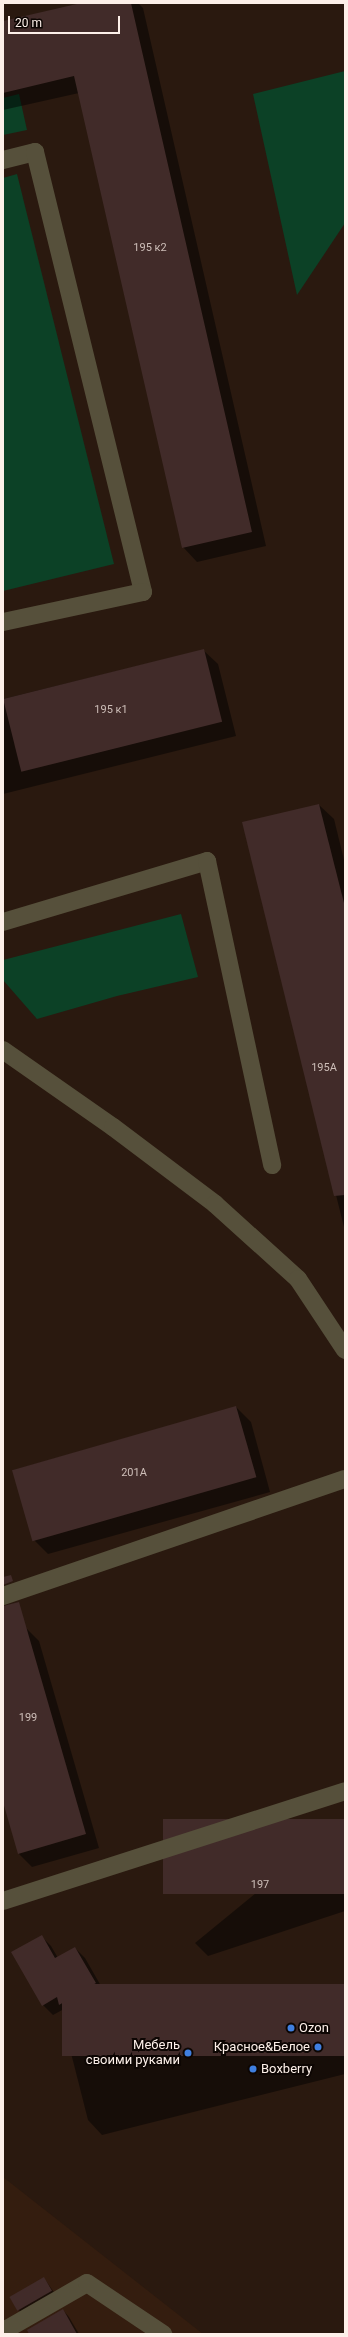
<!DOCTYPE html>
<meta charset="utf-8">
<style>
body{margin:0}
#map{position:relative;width:348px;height:2337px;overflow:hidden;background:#2a190f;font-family:Roboto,sans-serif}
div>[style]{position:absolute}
.built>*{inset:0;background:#341d0f}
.green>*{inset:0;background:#0c4126}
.shadow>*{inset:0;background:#0007}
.building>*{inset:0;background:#412b29;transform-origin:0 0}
.lane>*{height:18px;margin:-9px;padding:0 9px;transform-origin:9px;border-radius:9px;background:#56503b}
.dots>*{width:11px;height:11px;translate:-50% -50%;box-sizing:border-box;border:2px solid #0d0603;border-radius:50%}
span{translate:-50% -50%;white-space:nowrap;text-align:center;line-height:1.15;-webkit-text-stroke:4px #0d0603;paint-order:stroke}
.number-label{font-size:11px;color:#cebfb9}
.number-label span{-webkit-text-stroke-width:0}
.poi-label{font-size:13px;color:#fdf0e9}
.left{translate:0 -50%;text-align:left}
.right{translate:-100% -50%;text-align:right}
.frame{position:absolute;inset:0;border:4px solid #fdf0e9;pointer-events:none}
.scale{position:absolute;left:8px;top:16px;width:112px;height:18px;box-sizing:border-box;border:2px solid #fdf0e9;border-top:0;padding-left:5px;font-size:12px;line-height:14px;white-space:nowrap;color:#fdf0e9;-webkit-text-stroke:3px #0d0603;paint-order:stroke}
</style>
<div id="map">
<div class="built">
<div style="clip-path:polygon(3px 2177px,203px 2334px,3px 2334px)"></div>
</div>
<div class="green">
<div style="clip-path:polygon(345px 71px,345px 223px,297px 295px,253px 94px)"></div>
<div style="clip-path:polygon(19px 94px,27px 130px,3px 135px,3px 98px)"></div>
<div style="clip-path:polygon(17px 174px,114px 564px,3px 591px,3px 178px)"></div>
<div style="clip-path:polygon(181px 914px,198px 977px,117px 996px,37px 1019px,3px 980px,3px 960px)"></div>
</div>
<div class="shadow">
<div style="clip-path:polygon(85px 3px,138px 3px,143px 8px,266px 546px,197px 562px,183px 547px,79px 93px,3px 110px,3px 22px)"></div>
<div style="clip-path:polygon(203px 650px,218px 664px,236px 736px,3px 794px,3px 699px)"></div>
<div style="clip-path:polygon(319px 805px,334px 819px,345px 864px,345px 1231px,243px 823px)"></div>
<div style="clip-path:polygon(236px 1407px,251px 1422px,270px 1492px,48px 1554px,33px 1539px,14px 1470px)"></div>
<div style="clip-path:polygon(26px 1628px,39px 1641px,99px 1848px,32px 1867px,19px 1854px,3px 1799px,3px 1635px)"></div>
<div style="clip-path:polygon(345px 1820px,345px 1911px,208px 1956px,195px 1943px)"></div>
<div style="clip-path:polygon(41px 1936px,51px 1946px,58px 1958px,75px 1948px,85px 1958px,105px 1993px,69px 2014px,64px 2009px,53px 2015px,43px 2005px)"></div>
<div style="clip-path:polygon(345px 1986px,345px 2074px,102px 2135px,88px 2120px,71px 2053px)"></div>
<div style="clip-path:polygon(44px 2278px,58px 2298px,24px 2317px,10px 2298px)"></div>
<div style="clip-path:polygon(63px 2310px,69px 2317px,79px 2334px,30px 2334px)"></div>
</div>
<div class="building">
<div style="clip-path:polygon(81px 3px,131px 3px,252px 532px,182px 548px,74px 76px,3px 93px,3px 21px)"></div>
<div style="left:204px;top:649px;width:75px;height:207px;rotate:76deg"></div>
<div style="clip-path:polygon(319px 804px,345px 907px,345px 1195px,334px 1196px,242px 822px)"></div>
<div style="left:236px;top:1406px;width:74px;height:233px;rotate:74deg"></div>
<div style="clip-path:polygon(11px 1575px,13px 1581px,3px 1585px,3px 1577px)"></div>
<div style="clip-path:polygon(19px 1602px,86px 1834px,18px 1854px,3px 1802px,3px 1606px)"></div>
<div style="left:345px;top:1819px;width:75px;height:182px;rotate:90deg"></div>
<div style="clip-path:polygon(42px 1935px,55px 1958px,75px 1947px,96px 1983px,59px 2005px,57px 1997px,42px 2006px,11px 1952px)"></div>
<div style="left:345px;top:1984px;width:72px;height:283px;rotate:90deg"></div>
<div style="left:44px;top:2277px;width:16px;height:40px;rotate:60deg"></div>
<div style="clip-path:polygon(63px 2309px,77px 2334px,29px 2334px,27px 2330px)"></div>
</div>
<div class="lane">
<div style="left:3px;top:160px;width:33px;rotate:-14deg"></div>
<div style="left:35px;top:152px;width:453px;rotate:76.2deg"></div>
<div style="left:143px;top:592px;width:143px;rotate:167.9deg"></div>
<div style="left:3px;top:922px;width:213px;rotate:-16.6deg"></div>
<div style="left:207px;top:861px;width:311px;rotate:77.9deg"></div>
<div style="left:3px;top:1050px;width:134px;rotate:35deg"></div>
<div style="left:113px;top:1127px;width:128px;rotate:37deg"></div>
<div style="left:215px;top:1204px;width:112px;rotate:42.1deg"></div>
<div style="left:298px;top:1279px;width:85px;rotate:56.5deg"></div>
<div style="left:3px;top:1596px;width:361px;rotate:-18.9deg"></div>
<div style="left:3px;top:1901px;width:359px;rotate:-17.8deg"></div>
<div style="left:4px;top:2334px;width:6px;rotate:-59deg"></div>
<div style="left:7px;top:2329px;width:92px;rotate:-29.9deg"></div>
<div style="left:87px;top:2283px;width:92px;rotate:33.9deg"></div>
</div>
<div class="dots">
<div style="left:291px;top:2028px;background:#3f7fe0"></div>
<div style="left:318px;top:2047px;background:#3f7fe0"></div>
<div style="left:188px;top:2053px;background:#3f7fe0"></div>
<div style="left:253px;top:2069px;background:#3f7fe0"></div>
</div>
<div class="number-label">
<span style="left:150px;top:248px">195 к2</span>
<span style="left:111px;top:710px">195 к1</span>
<span style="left:324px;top:1068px">195А</span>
<span style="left:134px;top:1473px">201А</span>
<span style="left:28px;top:1718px">199</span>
<span style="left:260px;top:1885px">197</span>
</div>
<div class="poi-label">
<span class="left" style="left:299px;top:2028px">Ozon</span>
<span class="right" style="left:180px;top:2053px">Мебель<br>своими руками</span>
<span class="right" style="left:310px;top:2047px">Красное&amp;Белое</span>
<span class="left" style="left:261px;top:2069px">Boxberry</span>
</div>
<div class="frame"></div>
<div class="scale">20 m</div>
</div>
